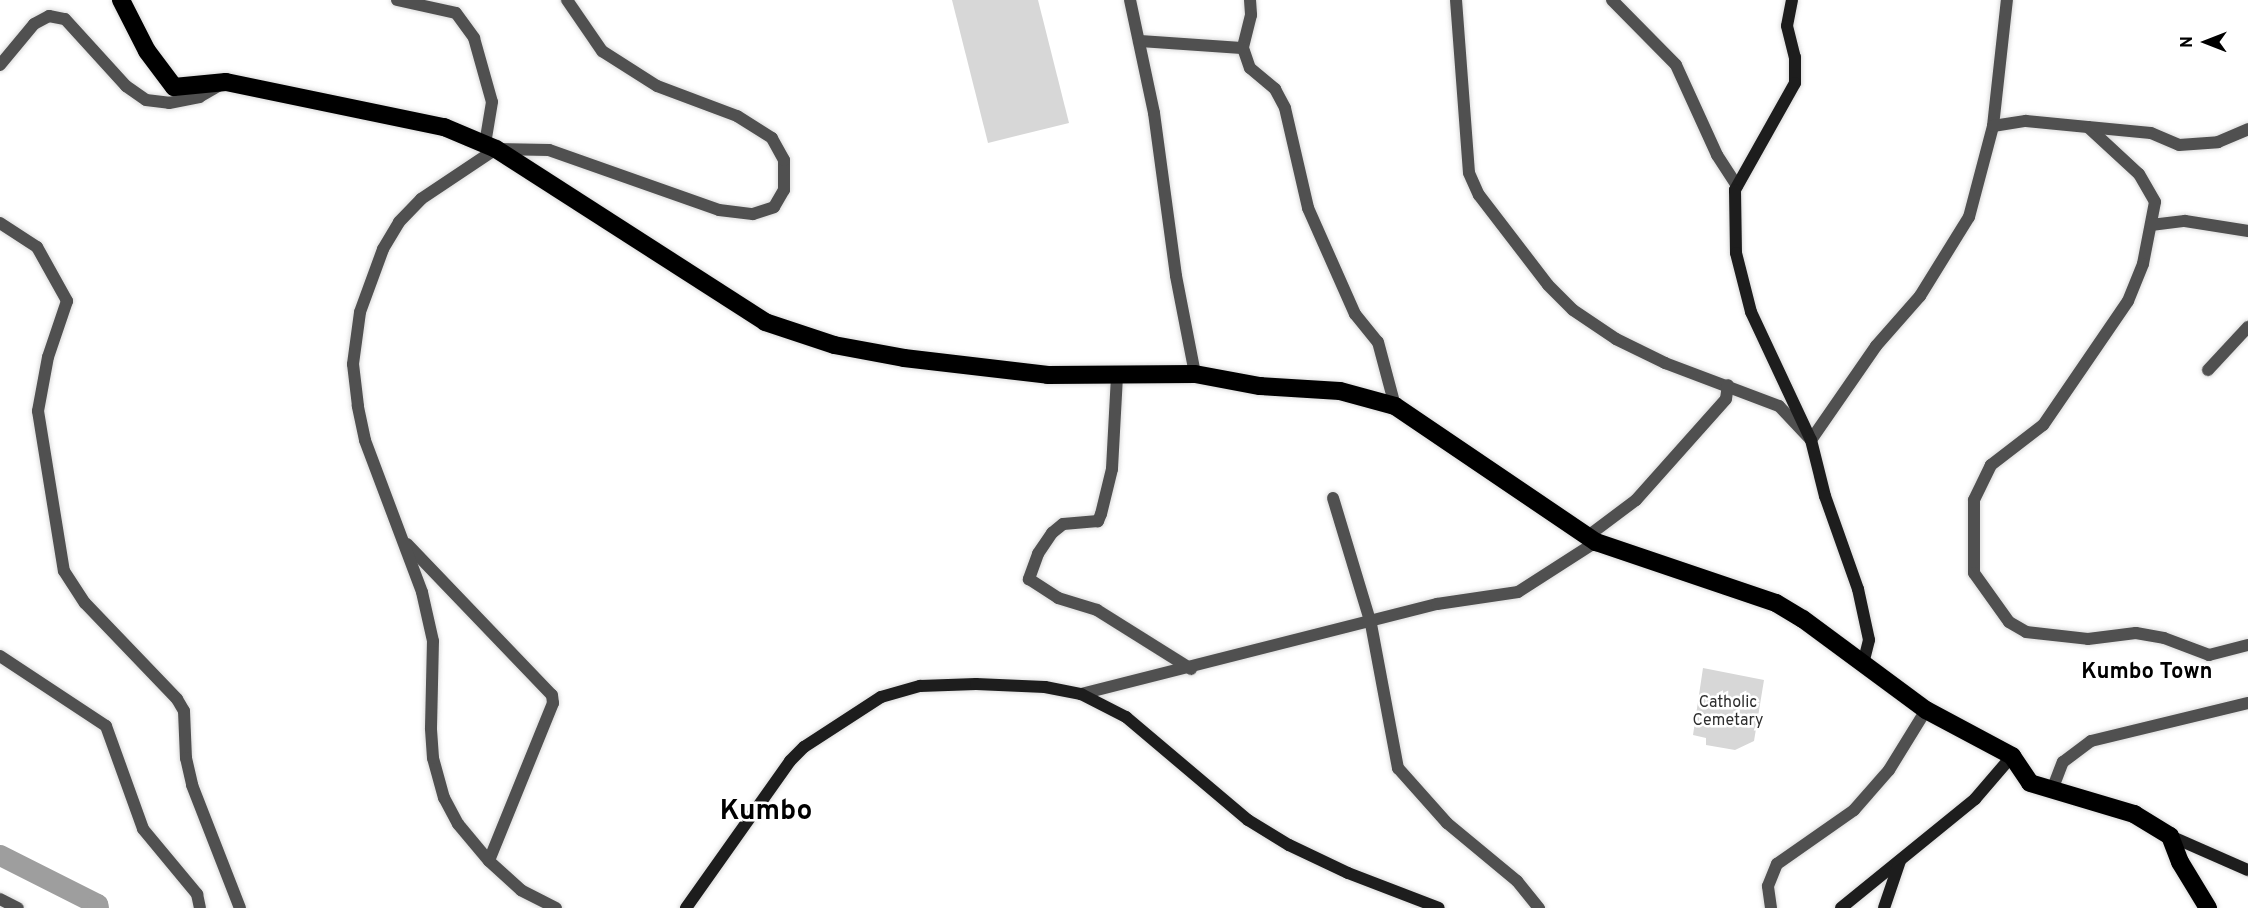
<!DOCTYPE html>
<style>
body{margin:0}
#map{position:relative;width:2248px;height:908px;overflow:hidden;background:#fff;font-family:Overpass,sans-serif}
div>[style]{position:absolute}
.green>*{inset:0;background:#d7d7d7}
.river>*{height:21px;margin:-10.5px;padding:0 10.5px;transform-origin:10.5px;border-radius:10.5px;background:#9e9e9e}
.roads{filter:drop-shadow(0 0 2px #dbdbdb) drop-shadow(0 0 2px #dbdbdb)}
.street>*{height:12px;margin:-6px;padding:0 6px;transform-origin:6px;border-radius:6px;background:#505050}
.secondary>*{height:12px;margin:-6px;padding:0 6px;transform-origin:6px;border-radius:6px;background:#1d1d1d}
.highway>*{height:18px;margin:-9px;padding:0 9px;transform-origin:9px;border-radius:9px;background:#000}
span{translate:-50% -50%;white-space:nowrap;text-align:center;line-height:1.15;-webkit-text-stroke:5px #fff;paint-order:stroke}
.park-label{font-size:16px;color:#2e2e2e}
.district-label{font-size:22px;color:#000;font-weight:700}
.town-label{font-size:28px;color:#000;font-weight:700}
.north{position:absolute;left:2176px;top:12px;width:60px;height:60px;-webkit-text-stroke:4px #fff;paint-order:stroke;rotate:270deg;font-size:16px;font-weight:700;line-height:24px;text-align:center;color:#000}
.north::after{content:'';display:block;margin:auto;width:21px;height:27px;background:#000;clip-path:polygon(50% 0,100% 100%,50% 72%,0 100%)}
</style>
<div id="map">
<div class="green">
<div style="clip-path:polygon(952px 0,1038px 0,1069px 123px,988px 143px)"></div>
<div style="clip-path:polygon(1703px 668px,1764px 680px,1754px 741px,1735px 750px,1706px 745px,1706px 738px,1693px 735px)"></div>
</div>
<div class="river">
<div style="left:0;top:855px;width:109px;rotate:26.8deg"></div>
<div style="left:97px;top:904px;width:4px;rotate:76deg"></div>
</div>
<div class="roads">
<div class="street">
<div style="left:397px;top:0;width:60px;rotate:12.4deg"></div>
<div style="left:456px;top:13px;width:31px;rotate:54deg"></div>
<div style="left:474px;top:38px;width:66px;rotate:74.3deg"></div>
<div style="left:492px;top:102px;width:43px;rotate:99.5deg"></div>
<div style="left:1130px;top:0;width:116px;rotate:78deg"></div>
<div style="left:1154px;top:113px;width:164px;rotate:82.3deg"></div>
<div style="left:1176px;top:276px;width:100px;rotate:79deg"></div>
<div style="left:1250px;top:0;width:15px;rotate:86deg"></div>
<div style="left:1251px;top:15px;width:34px;rotate:104deg"></div>
<div style="left:1243px;top:48px;width:21px;rotate:71deg"></div>
<div style="left:1250px;top:68px;width:33px;rotate:40deg"></div>
<div style="left:1275px;top:89px;width:21px;rotate:62deg"></div>
<div style="left:1285px;top:108px;width:103px;rotate:77deg"></div>
<div style="left:1308px;top:208px;width:116px;rotate:66.1deg"></div>
<div style="left:1355px;top:314px;width:36px;rotate:51deg"></div>
<div style="left:1378px;top:342px;width:66px;rotate:75.1deg"></div>
<div style="left:1456px;top:0;width:173px;rotate:85.7deg"></div>
<div style="left:1469px;top:173px;width:24px;rotate:66deg"></div>
<div style="left:1479px;top:195px;width:113px;rotate:52.5deg"></div>
<div style="left:1548px;top:285px;width:35px;rotate:45deg"></div>
<div style="left:1573px;top:310px;width:52px;rotate:34deg"></div>
<div style="left:1616px;top:339px;width:55px;rotate:26.1deg"></div>
<div style="left:1665px;top:363px;width:122px;rotate:20.7deg"></div>
<div style="left:1779px;top:406px;width:47px;rotate:46.7deg"></div>
<div style="left:1811px;top:440px;width:114px;rotate:-55.3deg"></div>
<div style="left:1876px;top:346px;width:67px;rotate:-48.7deg"></div>
<div style="left:1920px;top:296px;width:93px;rotate:-58.2deg"></div>
<div style="left:1969px;top:217px;width:94px;rotate:-75.2deg"></div>
<div style="left:1993px;top:126px;width:127px;rotate:-83.7deg"></div>
<div style="left:1612px;top:0;width:91px;rotate:45.4deg"></div>
<div style="left:1676px;top:65px;width:99px;rotate:65.5deg"></div>
<div style="left:1717px;top:155px;width:37px;rotate:57deg"></div>
<div style="left:1139px;top:41px;width:104px;rotate:3.9deg"></div>
<div style="left:0;top:65px;width:53px;rotate:-50.3deg"></div>
<div style="left:34px;top:24px;width:17px;rotate:-28deg"></div>
<div style="left:49px;top:16px;width:16px;rotate:11deg"></div>
<div style="left:65px;top:19px;width:91px;rotate:47.7deg"></div>
<div style="left:126px;top:86px;width:24px;rotate:35deg"></div>
<div style="left:146px;top:100px;width:23px;rotate:7deg"></div>
<div style="left:169px;top:103px;width:31px;rotate:-11deg"></div>
<div style="left:199px;top:97px;width:24px;rotate:-30deg"></div>
<div style="left:1993px;top:126px;width:33px;rotate:-9deg"></div>
<div style="left:2026px;top:121px;width:62px;rotate:5.5deg"></div>
<div style="left:2088px;top:127px;width:69px;rotate:42.7deg"></div>
<div style="left:2139px;top:174px;width:32px;rotate:60deg"></div>
<div style="left:2155px;top:202px;width:63px;rotate:101deg"></div>
<div style="left:2143px;top:264px;width:40px;rotate:112deg"></div>
<div style="left:2128px;top:301px;width:150px;rotate:124.4deg"></div>
<div style="left:2043px;top:425px;width:66px;rotate:142.4deg"></div>
<div style="left:1991px;top:465px;width:39px;rotate:116deg"></div>
<div style="left:1974px;top:500px;width:73px;rotate:90deg"></div>
<div style="left:1974px;top:573px;width:60px;rotate:54.5deg"></div>
<div style="left:2009px;top:622px;width:20px;rotate:30deg"></div>
<div style="left:2026px;top:632px;width:62px;rotate:6.4deg"></div>
<div style="left:2088px;top:639px;width:48px;rotate:-7.1deg"></div>
<div style="left:2136px;top:633px;width:28px;rotate:10deg"></div>
<div style="left:2164px;top:638px;width:48px;rotate:20.7deg"></div>
<div style="left:2209px;top:655px;width:40px;rotate:-14.4deg"></div>
<div style="left:2088px;top:127px;width:63px;rotate:5.4deg"></div>
<div style="left:2151px;top:133px;width:30px;rotate:23deg"></div>
<div style="left:2179px;top:145px;width:39px;rotate:-4deg"></div>
<div style="left:2218px;top:142px;width:33px;rotate:-23deg"></div>
<div style="left:0;top:223px;width:44px;rotate:33deg"></div>
<div style="left:37px;top:247px;width:62px;rotate:60.9deg"></div>
<div style="left:67px;top:301px;width:59px;rotate:108.7deg"></div>
<div style="left:48px;top:357px;width:55px;rotate:100.5deg"></div>
<div style="left:38px;top:411px;width:162px;rotate:80.8deg"></div>
<div style="left:64px;top:571px;width:38px;rotate:57deg"></div>
<div style="left:85px;top:603px;width:133px;rotate:46.2deg"></div>
<div style="left:177px;top:699px;width:14px;rotate:60deg"></div>
<div style="left:184px;top:711px;width:47px;rotate:87.6deg"></div>
<div style="left:186px;top:758px;width:28px;rotate:77deg"></div>
<div style="left:192px;top:785px;width:132px;rotate:68.7deg"></div>
<div style="left:2151px;top:225px;width:34px;rotate:-7deg"></div>
<div style="left:2185px;top:221px;width:64px;rotate:9deg"></div>
<div style="left:2208px;top:370px;width:59px;rotate:-47.1deg"></div>
<div style="left:1117px;top:376px;width:93px;rotate:93.1deg"></div>
<div style="left:1112px;top:469px;width:46px;rotate:103.7deg"></div>
<div style="left:1101px;top:514px;width:8px;rotate:113deg"></div>
<div style="left:1098px;top:521px;width:35px;rotate:175deg"></div>
<div style="left:1063px;top:524px;width:14px;rotate:141deg"></div>
<div style="left:1052px;top:533px;width:25px;rotate:124deg"></div>
<div style="left:1038px;top:554px;width:27px;rotate:110deg"></div>
<div style="left:1029px;top:579px;width:35px;rotate:33deg"></div>
<div style="left:1058px;top:598px;width:41px;rotate:17.1deg"></div>
<div style="left:1097px;top:610px;width:111px;rotate:32.1deg"></div>
<div style="left:1333px;top:498px;width:132px;rotate:73.2deg"></div>
<div style="left:1371px;top:624px;width:147px;rotate:79.4deg"></div>
<div style="left:1398px;top:768px;width:74px;rotate:48.3deg"></div>
<div style="left:1447px;top:823px;width:91px;rotate:39.6deg"></div>
<div style="left:1517px;top:881px;width:35px;rotate:51deg"></div>
<div style="left:1588px;top:536px;width:60px;rotate:-36.9deg"></div>
<div style="left:1636px;top:500px;width:135px;rotate:-48.3deg"></div>
<div style="left:1726px;top:399px;width:14px;rotate:-82deg"></div>
<div style="left:407px;top:544px;width:209px;rotate:46.2deg"></div>
<div style="left:552px;top:695px;width:8px;rotate:83deg"></div>
<div style="left:553px;top:703px;width:170px;rotate:112.1deg"></div>
<div style="left:0;top:656px;width:127px;rotate:33.4deg"></div>
<div style="left:106px;top:726px;width:109px;rotate:70.2deg"></div>
<div style="left:143px;top:829px;width:85px;rotate:50.3deg"></div>
<div style="left:197px;top:894px;width:14px;rotate:78deg"></div>
<div style="left:1081px;top:694px;width:367px;rotate:-14.2deg"></div>
<div style="left:1437px;top:604px;width:82px;rotate:-8.4deg"></div>
<div style="left:1518px;top:592px;width:93px;rotate:-32.7deg"></div>
<div style="left:2052px;top:790px;width:30px;rotate:-69deg"></div>
<div style="left:2063px;top:762px;width:35px;rotate:-37deg"></div>
<div style="left:2091px;top:741px;width:162px;rotate:-13.6deg"></div>
<div style="left:0;top:899px;width:20px;rotate:27deg"></div>
<div style="left:556px;top:908px;width:39px;rotate:-153deg"></div>
<div style="left:521px;top:890px;width:43px;rotate:-137.8deg"></div>
<div style="left:489px;top:861px;width:48px;rotate:-130deg"></div>
<div style="left:458px;top:824px;width:30px;rotate:-118deg"></div>
<div style="left:444px;top:798px;width:41px;rotate:-105.4deg"></div>
<div style="left:433px;top:758px;width:30px;rotate:-94deg"></div>
<div style="left:431px;top:728px;width:87px;rotate:-88.7deg"></div>
<div style="left:433px;top:641px;width:50px;rotate:-102.7deg"></div>
<div style="left:422px;top:592px;width:162px;rotate:-110.6deg"></div>
<div style="left:365px;top:440px;width:35px;rotate:-102deg"></div>
<div style="left:358px;top:406px;width:42px;rotate:-96.8deg"></div>
<div style="left:353px;top:364px;width:52px;rotate:-82.3deg"></div>
<div style="left:360px;top:312px;width:67px;rotate:-69.9deg"></div>
<div style="left:383px;top:249px;width:31px;rotate:-59deg"></div>
<div style="left:399px;top:222px;width:32px;rotate:-46deg"></div>
<div style="left:421px;top:199px;width:90px;rotate:-33.7deg"></div>
<div style="left:496px;top:149px;width:53px;rotate:1.1deg"></div>
<div style="left:549px;top:150px;width:180px;rotate:19.4deg"></div>
<div style="left:719px;top:210px;width:34px;rotate:7deg"></div>
<div style="left:753px;top:214px;width:22px;rotate:-18deg"></div>
<div style="left:774px;top:207px;width:20px;rotate:-60deg"></div>
<div style="left:784px;top:190px;width:30px;rotate:-90deg"></div>
<div style="left:784px;top:160px;width:25px;rotate:-119deg"></div>
<div style="left:772px;top:138px;width:41px;rotate:-147.8deg"></div>
<div style="left:737px;top:116px;width:85px;rotate:-159.4deg"></div>
<div style="left:657px;top:86px;width:65px;rotate:-147.5deg"></div>
<div style="left:602px;top:51px;width:62px;rotate:-124.5deg"></div>
<div style="left:1771px;top:908px;width:22px;rotate:-98deg"></div>
<div style="left:1768px;top:886px;width:24px;rotate:-68deg"></div>
<div style="left:1777px;top:864px;width:94px;rotate:-35deg"></div>
<div style="left:1854px;top:810px;width:53px;rotate:-48.8deg"></div>
<div style="left:1889px;top:770px;width:70px;rotate:-58.3deg"></div>
</div>
<div class="secondary">
<div style="left:1792px;top:0;width:26px;rotate:101deg"></div>
<div style="left:1787px;top:26px;width:32px;rotate:76deg"></div>
<div style="left:1795px;top:57px;width:26px;rotate:90deg"></div>
<div style="left:1795px;top:83px;width:123px;rotate:119.3deg"></div>
<div style="left:1735px;top:190px;width:63px;rotate:89.1deg"></div>
<div style="left:1736px;top:253px;width:61px;rotate:75.7deg"></div>
<div style="left:1751px;top:312px;width:141px;rotate:64.9deg"></div>
<div style="left:1811px;top:440px;width:58px;rotate:76deg"></div>
<div style="left:1825px;top:496px;width:99px;rotate:70.5deg"></div>
<div style="left:1858px;top:589px;width:52px;rotate:77.8deg"></div>
<div style="left:1869px;top:640px;width:21px;rotate:104deg"></div>
<div style="left:2170px;top:836px;width:85px;rotate:23.6deg"></div>
<div style="left:686px;top:908px;width:180px;rotate:-54.7deg"></div>
<div style="left:790px;top:761px;width:20px;rotate:-45deg"></div>
<div style="left:804px;top:747px;width:92px;rotate:-33deg"></div>
<div style="left:881px;top:697px;width:41px;rotate:-15.8deg"></div>
<div style="left:920px;top:686px;width:56px;rotate:-2deg"></div>
<div style="left:976px;top:684px;width:69px;rotate:2.5deg"></div>
<div style="left:1045px;top:687px;width:37px;rotate:11deg"></div>
<div style="left:1081px;top:694px;width:51px;rotate:27.1deg"></div>
<div style="left:1126px;top:717px;width:160px;rotate:40.2deg"></div>
<div style="left:1248px;top:820px;width:48px;rotate:31.4deg"></div>
<div style="left:1289px;top:845px;width:65px;rotate:25.4deg"></div>
<div style="left:1348px;top:873px;width:97px;rotate:21deg"></div>
<div style="left:1841px;top:908px;width:173px;rotate:-39.1deg"></div>
<div style="left:1975px;top:799px;width:57px;rotate:-49.3deg"></div>
<div style="left:1884px;top:908px;width:50px;rotate:-71.2deg"></div>
</div>
<div class="highway">
<div style="left:121px;top:0;width:57px;rotate:63deg"></div>
<div style="left:147px;top:51px;width:45px;rotate:53.1deg"></div>
<div style="left:174px;top:87px;width:52px;rotate:-5.5deg"></div>
<div style="left:226px;top:82px;width:223px;rotate:11.7deg"></div>
<div style="left:444px;top:127px;width:56px;rotate:22.9deg"></div>
<div style="left:496px;top:149px;width:320px;rotate:32.7deg"></div>
<div style="left:765px;top:322px;width:73px;rotate:18.4deg"></div>
<div style="left:834px;top:345px;width:71px;rotate:10.5deg"></div>
<div style="left:904px;top:358px;width:145px;rotate:6.7deg"></div>
<div style="left:1048px;top:375px;width:147px;rotate:-0.4deg"></div>
<div style="left:1195px;top:374px;width:66px;rotate:10.5deg"></div>
<div style="left:1260px;top:386px;width:80px;rotate:3.6deg"></div>
<div style="left:1340px;top:391px;width:57px;rotate:15.3deg"></div>
<div style="left:1395px;top:406px;width:243px;rotate:34.1deg"></div>
<div style="left:1596px;top:542px;width:190px;rotate:18.7deg"></div>
<div style="left:1776px;top:603px;width:31px;rotate:31deg"></div>
<div style="left:1803px;top:619px;width:153px;rotate:36.5deg"></div>
<div style="left:1926px;top:710px;width:98px;rotate:28.1deg"></div>
<div style="left:2012px;top:756px;width:32px;rotate:56deg"></div>
<div style="left:2030px;top:783px;width:109px;rotate:16.6deg"></div>
<div style="left:2134px;top:814px;width:42px;rotate:31.4deg"></div>
<div style="left:2170px;top:836px;width:28px;rotate:69deg"></div>
<div style="left:2180px;top:862px;width:54px;rotate:58.7deg"></div>
</div>
</div>
<div class="park-label">
<span style="left:1728px;top:712px">Catholic<br>Cemetary</span>
</div>
<div class="district-label">
<span style="left:2147px;top:673px">Kumbo Town</span>
</div>
<div class="town-label">
<span style="left:766px;top:812px">Kumbo</span>
</div>
<div class="north">N</div>
</div>
